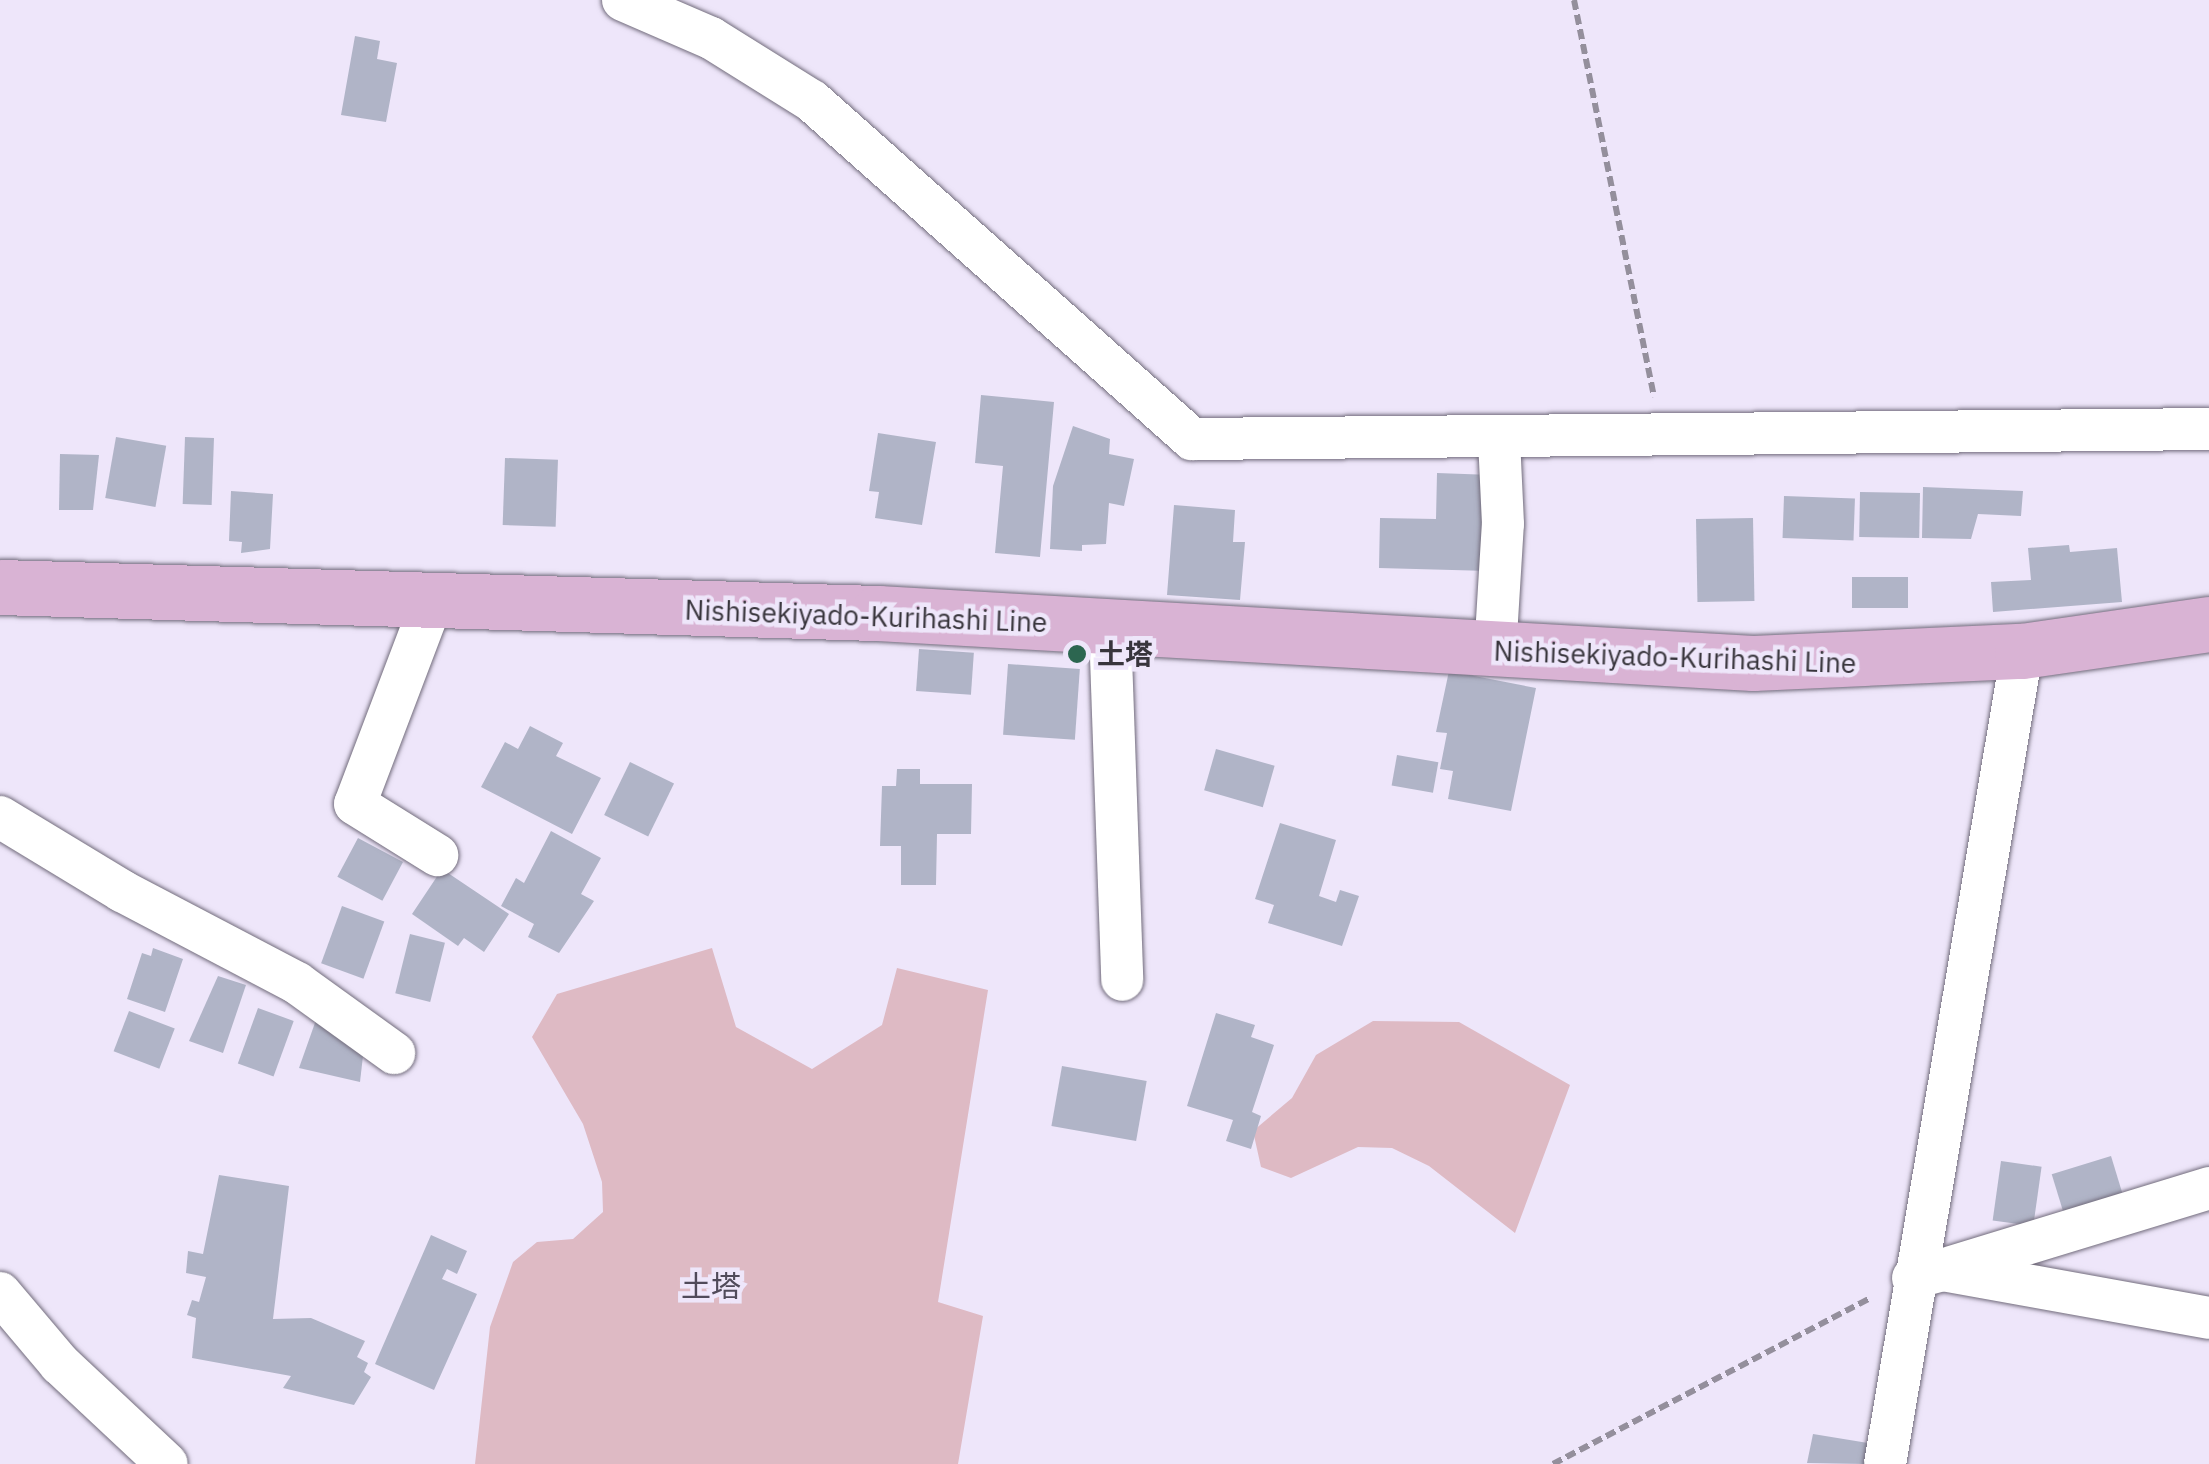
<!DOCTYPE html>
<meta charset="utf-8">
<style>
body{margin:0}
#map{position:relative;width:2209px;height:1464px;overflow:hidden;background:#eee6fa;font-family:"IBM Plex Sans","Noto Sans JP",sans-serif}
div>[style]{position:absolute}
.green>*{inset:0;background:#debac4}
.building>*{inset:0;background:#b0b4c7;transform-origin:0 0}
.path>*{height:6px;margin-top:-3px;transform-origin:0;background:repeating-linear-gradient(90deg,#948f9c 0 10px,transparent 0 15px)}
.roads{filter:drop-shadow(0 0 2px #726c7c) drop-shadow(0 0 2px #726c7c)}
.minor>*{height:42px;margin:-21px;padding:0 21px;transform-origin:21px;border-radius:21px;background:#fff}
.major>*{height:55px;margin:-27.5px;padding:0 27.5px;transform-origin:27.5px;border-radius:27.5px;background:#d9b3d4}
.dots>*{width:28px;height:28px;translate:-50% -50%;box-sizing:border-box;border:5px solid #eee6fa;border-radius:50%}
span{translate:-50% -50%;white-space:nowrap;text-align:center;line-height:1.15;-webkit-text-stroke:9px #eee6fa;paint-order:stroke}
.street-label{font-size:28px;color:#38353c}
.poi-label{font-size:28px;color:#38353c;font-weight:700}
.left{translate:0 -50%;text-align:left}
.neighbourhood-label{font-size:30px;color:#504a5a}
</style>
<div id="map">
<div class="green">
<div style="clip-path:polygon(712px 948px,736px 1027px,812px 1069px,882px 1025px,897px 968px,988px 990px,938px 1302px,983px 1316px,958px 1464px,475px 1464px,490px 1327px,513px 1262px,537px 1242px,573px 1239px,603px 1212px,602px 1182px,583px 1124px,532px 1037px,557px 994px)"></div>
<div style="clip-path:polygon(1373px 1021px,1459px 1022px,1570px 1085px,1515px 1233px,1429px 1166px,1392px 1148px,1358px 1147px,1291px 1178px,1261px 1167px,1253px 1131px,1292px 1098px,1316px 1055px)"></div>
</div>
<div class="building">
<div style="clip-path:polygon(355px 36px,380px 41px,377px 59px,397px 63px,386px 122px,341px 115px)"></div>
<div style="clip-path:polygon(981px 395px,1054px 402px,1040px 557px,995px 553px,1003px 466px,975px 463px)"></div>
<div style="clip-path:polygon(1073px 426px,1110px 439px,1109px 454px,1134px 459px,1124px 506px,1109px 503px,1106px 544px,1082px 545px,1082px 551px,1050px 549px,1053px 486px)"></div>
<div style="clip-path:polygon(878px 433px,936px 442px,922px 525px,875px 518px,879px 492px,869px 491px)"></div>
<div style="left:116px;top:437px;width:51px;height:62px;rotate:10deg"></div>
<div style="left:185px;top:437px;width:29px;height:67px;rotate:2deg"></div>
<div style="clip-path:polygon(60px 454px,99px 455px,93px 510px,59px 510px)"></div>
<div style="left:505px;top:458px;width:53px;height:67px;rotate:2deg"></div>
<div style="clip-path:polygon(1437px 473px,1492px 475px,1489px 571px,1379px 568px,1380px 518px,1436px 519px)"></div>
<div style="clip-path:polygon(1923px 487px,2023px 491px,2021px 516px,1978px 514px,1971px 539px,1922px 538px)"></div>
<div style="clip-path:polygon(231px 491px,273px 494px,270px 549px,241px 553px,242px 542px,229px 541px)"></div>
<div style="left:1860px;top:492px;width:60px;height:45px;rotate:1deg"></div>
<div style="left:1784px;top:496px;width:71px;height:42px;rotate:2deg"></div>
<div style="clip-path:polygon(1174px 505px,1235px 510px,1233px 542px,1245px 542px,1240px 600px,1167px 595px)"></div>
<div style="left:1753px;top:518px;width:83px;height:57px;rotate:89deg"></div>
<div style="clip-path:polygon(2069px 545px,2070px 552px,2117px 548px,2122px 602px,1993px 612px,1991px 582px,2031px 580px,2028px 548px)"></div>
<div style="left:1908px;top:577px;width:31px;height:56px;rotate:90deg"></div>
<div style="left:919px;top:649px;width:55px;height:42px;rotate:4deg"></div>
<div style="left:1008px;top:664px;width:72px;height:71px;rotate:4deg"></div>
<div style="clip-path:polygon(1449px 671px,1536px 688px,1511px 811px,1448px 799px,1453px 771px,1440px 769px,1447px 733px,1436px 732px)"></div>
<div style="clip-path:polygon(530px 726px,563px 743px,556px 756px,601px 778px,572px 834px,481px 787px,505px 742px,518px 749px)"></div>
<div style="left:1216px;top:749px;width:61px;height:43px;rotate:16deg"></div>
<div style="left:1397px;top:755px;width:42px;height:31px;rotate:10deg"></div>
<div style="left:630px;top:762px;width:49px;height:59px;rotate:26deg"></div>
<div style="clip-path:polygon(897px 769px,920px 769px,920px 784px,972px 784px,971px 834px,937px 834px,936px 885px,901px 885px,901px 846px,880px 846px,882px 786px,896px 786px)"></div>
<div style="clip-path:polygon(1280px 823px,1336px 840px,1319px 896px,1336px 902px,1340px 890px,1359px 896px,1342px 946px,1268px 923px,1274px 905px,1255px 899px)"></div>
<div style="clip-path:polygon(551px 831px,601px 858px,581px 894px,594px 901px,559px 953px,528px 937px,534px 924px,501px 906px,516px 878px,524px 883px)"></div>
<div style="left:358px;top:838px;width:51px;height:44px;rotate:28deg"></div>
<div style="clip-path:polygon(442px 869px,509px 914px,484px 952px,464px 938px,458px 946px,412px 914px)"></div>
<div style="left:342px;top:906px;width:45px;height:61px;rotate:20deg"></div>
<div style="left:410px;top:934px;width:36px;height:61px;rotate:14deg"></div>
<div style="clip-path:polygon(153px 948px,183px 959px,165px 1012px,127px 999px,142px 953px,151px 956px)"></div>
<div style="clip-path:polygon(218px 976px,246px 985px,223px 1053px,189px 1041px)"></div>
<div style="left:258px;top:1008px;width:38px;height:59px;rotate:20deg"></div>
<div style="left:129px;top:1011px;width:49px;height:43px;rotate:21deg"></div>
<div style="clip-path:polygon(1216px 1013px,1255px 1025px,1251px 1037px,1274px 1045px,1252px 1112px,1261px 1116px,1251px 1149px,1226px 1141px,1233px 1120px,1187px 1106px)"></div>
<div style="clip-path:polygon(316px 1020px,364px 1047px,360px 1082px,299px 1068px)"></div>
<div style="left:1062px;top:1066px;width:86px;height:61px;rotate:10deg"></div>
<div style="left:2111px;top:1156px;width:42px;height:62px;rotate:73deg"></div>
<div style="left:2001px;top:1161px;width:41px;height:60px;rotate:8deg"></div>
<div style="clip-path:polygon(219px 1175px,289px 1186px,273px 1319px,311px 1318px,365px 1341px,357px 1357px,368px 1363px,364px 1372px,371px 1377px,354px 1405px,283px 1388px,291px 1376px,192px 1358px,196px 1318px,187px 1315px,192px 1300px,199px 1302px,206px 1277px,186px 1273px,188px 1251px,203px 1254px)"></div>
<div style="clip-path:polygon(431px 1235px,467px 1251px,457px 1274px,447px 1269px,442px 1279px,477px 1294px,434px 1390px,375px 1364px)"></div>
<div style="clip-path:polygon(1813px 1434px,1868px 1443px,1865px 1464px,1807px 1463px)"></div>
</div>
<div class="path">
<div style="left:1574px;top:0;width:405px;rotate:78.6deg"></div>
<div style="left:1553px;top:1464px;width:359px;rotate:-27.6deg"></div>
</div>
<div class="roads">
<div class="minor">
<div style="left:623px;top:0;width:96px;rotate:23.4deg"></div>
<div style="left:711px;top:38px;width:119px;rotate:32deg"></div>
<div style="left:812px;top:101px;width:509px;rotate:41.65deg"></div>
<div style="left:1192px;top:439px;width:1017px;rotate:-0.56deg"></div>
<div style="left:433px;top:599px;width:219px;rotate:110.8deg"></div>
<div style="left:355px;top:804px;width:97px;rotate:31.9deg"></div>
<div style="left:1110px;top:628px;width:352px;rotate:88deg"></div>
<div style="left:1495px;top:653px;width:129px;rotate:-86.5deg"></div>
<div style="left:1503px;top:524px;width:85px;rotate:-92.7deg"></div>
<div style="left:0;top:817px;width:143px;rotate:31.2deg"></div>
<div style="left:122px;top:891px;width:198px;rotate:27.7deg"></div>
<div style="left:297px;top:983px;width:120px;rotate:35.8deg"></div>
<div style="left:1951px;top:1267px;width:270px;rotate:-17deg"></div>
<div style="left:1913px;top:1278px;width:31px;rotate:-15deg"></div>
<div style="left:1943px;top:1270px;width:270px;rotate:10.2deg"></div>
<div style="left:0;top:1293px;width:93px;rotate:49.8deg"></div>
<div style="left:60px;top:1364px;width:146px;rotate:43.1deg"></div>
<div style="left:1885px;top:1464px;width:824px;rotate:-80.43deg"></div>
</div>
<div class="major">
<div style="left:0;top:587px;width:878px;rotate:1.7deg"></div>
<div style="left:878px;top:613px;width:876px;rotate:3.27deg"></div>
<div style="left:1753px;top:663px;width:269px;rotate:-2.6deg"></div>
<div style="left:2022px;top:651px;width:189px;rotate:-8.2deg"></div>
</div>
</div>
<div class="dots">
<div style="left:1077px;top:654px;background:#2c6650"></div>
</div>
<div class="street-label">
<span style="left:866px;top:616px;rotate:2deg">Nishisekiyado-Kurihashi Line</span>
<span style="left:1675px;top:657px;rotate:2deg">Nishisekiyado-Kurihashi Line</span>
</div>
<div class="poi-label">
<span class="left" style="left:1097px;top:654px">土塔</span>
</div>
<div class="neighbourhood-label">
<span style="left:711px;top:1286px">土塔</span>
</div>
</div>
